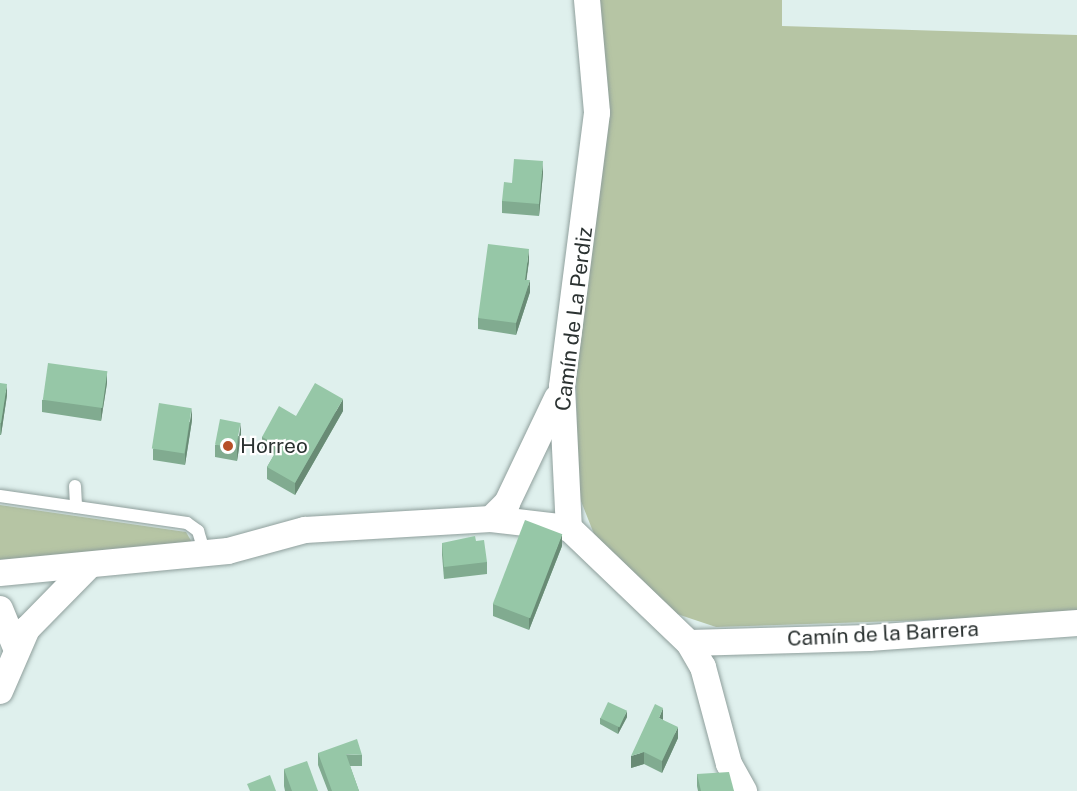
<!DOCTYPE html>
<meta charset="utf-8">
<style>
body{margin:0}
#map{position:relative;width:1077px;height:791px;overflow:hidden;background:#dff0ed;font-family:"Public Sans",sans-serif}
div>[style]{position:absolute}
.green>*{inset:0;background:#b6c5a4}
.roads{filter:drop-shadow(0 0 2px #8f9f9c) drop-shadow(0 0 2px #8f9f9c)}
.service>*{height:12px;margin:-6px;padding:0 6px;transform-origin:6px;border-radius:6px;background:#fff}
.minor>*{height:26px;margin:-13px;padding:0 13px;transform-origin:13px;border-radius:13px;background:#fff}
.wall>*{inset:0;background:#81ab90}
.shaded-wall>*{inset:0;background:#698b75}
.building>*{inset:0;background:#96c7a7;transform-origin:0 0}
.dots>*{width:16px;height:16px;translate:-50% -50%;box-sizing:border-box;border:3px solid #fff;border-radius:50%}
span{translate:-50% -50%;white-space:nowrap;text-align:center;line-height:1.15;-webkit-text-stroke:4.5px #fff;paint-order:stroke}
.street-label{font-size:21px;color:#2b3231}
.poi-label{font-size:21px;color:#2b3231}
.left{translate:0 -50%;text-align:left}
</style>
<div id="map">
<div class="green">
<div style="clip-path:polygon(600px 0,782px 0,782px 26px,1077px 35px,1077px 615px,716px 627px,677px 614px,594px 534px,577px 491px,576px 363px,608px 127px)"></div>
<div style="clip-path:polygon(0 505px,186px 532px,193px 544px,0 562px)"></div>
</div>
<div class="roads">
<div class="service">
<div style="left:75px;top:486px;width:21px;rotate:87deg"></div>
<div style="left:0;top:496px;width:189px;rotate:8.2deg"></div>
<div style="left:187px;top:523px;width:14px;rotate:36deg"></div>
<div style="left:198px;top:531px;width:24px;rotate:73deg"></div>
</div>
<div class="minor">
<div style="left:587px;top:0;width:113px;rotate:84.9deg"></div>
<div style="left:597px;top:113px;width:276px;rotate:97.3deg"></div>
<div style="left:562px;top:387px;width:141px;rotate:87.2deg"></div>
<div style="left:569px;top:528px;width:166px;rotate:43.8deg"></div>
<div style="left:689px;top:643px;width:28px;rotate:60deg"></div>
<div style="left:703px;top:667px;width:100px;rotate:75deg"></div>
<div style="left:729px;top:764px;width:31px;rotate:61deg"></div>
<div style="left:491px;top:519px;width:23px;rotate:-45deg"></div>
<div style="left:507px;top:503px;width:116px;rotate:-64.5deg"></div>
<div style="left:0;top:573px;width:229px;rotate:-5.5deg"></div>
<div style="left:228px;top:551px;width:80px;rotate:-15.3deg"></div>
<div style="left:305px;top:530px;width:186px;rotate:-3.4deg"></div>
<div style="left:491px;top:519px;width:79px;rotate:6.6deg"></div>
<div style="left:0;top:609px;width:42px;rotate:67.7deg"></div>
<div style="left:689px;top:643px;width:180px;rotate:-1.6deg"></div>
<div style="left:869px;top:638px;width:209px;rotate:-4.1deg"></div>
<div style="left:0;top:691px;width:68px;rotate:-66.5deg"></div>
<div style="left:27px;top:629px;width:88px;rotate:-45.5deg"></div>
</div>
</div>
<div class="wall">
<div style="clip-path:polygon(543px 173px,539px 216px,502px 213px,502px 201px,512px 183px)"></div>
<div style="clip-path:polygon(529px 261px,526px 280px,530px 292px,516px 335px,478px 329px,478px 318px)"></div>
<div style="clip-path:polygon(0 383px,7px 395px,1px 435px,0 435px)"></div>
<div style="clip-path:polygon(107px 383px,101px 421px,42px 412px,42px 400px)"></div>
<div style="clip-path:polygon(343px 411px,295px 495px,267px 479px,267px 467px,274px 455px,262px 448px,262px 437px,296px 416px)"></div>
<div style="clip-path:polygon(192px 420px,185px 465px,153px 460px,153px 449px)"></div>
<div style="clip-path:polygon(241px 435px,237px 461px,215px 457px,215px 445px)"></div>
<div style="clip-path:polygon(442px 543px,487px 562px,487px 574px,444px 579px,442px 555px)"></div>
<div style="clip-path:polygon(562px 546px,529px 630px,493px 616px,493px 604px)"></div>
<div style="clip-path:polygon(627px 717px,618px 734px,600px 724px,600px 718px)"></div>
<div style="clip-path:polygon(663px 720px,678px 738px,662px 773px,644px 764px,631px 768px)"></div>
<div style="clip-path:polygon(318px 753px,362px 755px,362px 766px,350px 766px,359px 791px,328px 791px,318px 765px)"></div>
<div style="clip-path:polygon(284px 769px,318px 791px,285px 791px,284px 786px)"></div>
<div style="clip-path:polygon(697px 774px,734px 791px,698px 791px,697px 786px)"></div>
</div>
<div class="shaded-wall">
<div style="clip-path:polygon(543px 161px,543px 173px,539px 216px,539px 204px)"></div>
<div style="clip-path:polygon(529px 249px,529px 261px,525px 291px,525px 280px)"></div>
<div style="clip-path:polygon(530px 280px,530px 292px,516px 335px,516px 323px)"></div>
<div style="clip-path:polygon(107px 371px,107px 383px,101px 421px,101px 409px)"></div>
<div style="clip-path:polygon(7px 384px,7px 395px,1px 435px,1px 423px)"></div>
<div style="clip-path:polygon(343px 399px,343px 411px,295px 495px,295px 483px)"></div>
<div style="clip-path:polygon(192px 408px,192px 420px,185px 465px,185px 453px)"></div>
<div style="clip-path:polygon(241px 423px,241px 435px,237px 461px,237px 449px)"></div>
<div style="clip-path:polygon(562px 534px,562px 546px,529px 630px,529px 618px)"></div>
<div style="clip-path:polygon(663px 708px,663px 720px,659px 718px)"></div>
<div style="clip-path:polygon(627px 711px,627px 717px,618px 734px,618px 728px)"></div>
<div style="clip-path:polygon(678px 727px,678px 738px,662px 773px,662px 761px)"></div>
<div style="clip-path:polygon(644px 752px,644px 764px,631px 768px,631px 756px)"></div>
</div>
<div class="building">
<div style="clip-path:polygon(514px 159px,543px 161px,539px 204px,502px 201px,504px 182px,512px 183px)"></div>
<div style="clip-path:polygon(488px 244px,529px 249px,525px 280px,530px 280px,516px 323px,478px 318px)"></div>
<div style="left:48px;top:363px;width:60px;height:37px;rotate:8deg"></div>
<div style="clip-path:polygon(0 383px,7px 384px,1px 423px,0 423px)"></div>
<div style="clip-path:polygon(315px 383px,343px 399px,295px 483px,267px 467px,279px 446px,262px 437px,279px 406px,296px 416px)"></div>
<div style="left:159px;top:403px;width:33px;height:46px;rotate:9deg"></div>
<div style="left:220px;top:419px;width:21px;height:26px;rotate:11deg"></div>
<div style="left:525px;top:520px;width:40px;height:90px;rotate:21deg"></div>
<div style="clip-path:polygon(475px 536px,476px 541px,484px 540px,487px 562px,444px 567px,442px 543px)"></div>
<div style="left:608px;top:702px;width:21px;height:18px;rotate:25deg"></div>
<div style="clip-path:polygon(655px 704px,663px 708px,659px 718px,678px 727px,662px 761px,644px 752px,631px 756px)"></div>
<div style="clip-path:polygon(357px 739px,362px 755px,346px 754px,359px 791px,332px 791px,318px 753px)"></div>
<div style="clip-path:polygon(307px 761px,318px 791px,292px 791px,284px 769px)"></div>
<div style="clip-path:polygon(729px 772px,734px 791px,701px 791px,697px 774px)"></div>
<div style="clip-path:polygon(270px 775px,276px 791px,250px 791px,247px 784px)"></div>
</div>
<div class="dots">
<div style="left:228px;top:446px;background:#b75028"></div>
</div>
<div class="street-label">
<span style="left:574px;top:319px;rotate:-83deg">Camín de La Perdiz</span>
<span style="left:883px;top:634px;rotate:-3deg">Camín de la Barrera</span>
</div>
<div class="poi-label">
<span class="left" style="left:240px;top:446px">Horreo</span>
</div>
</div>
